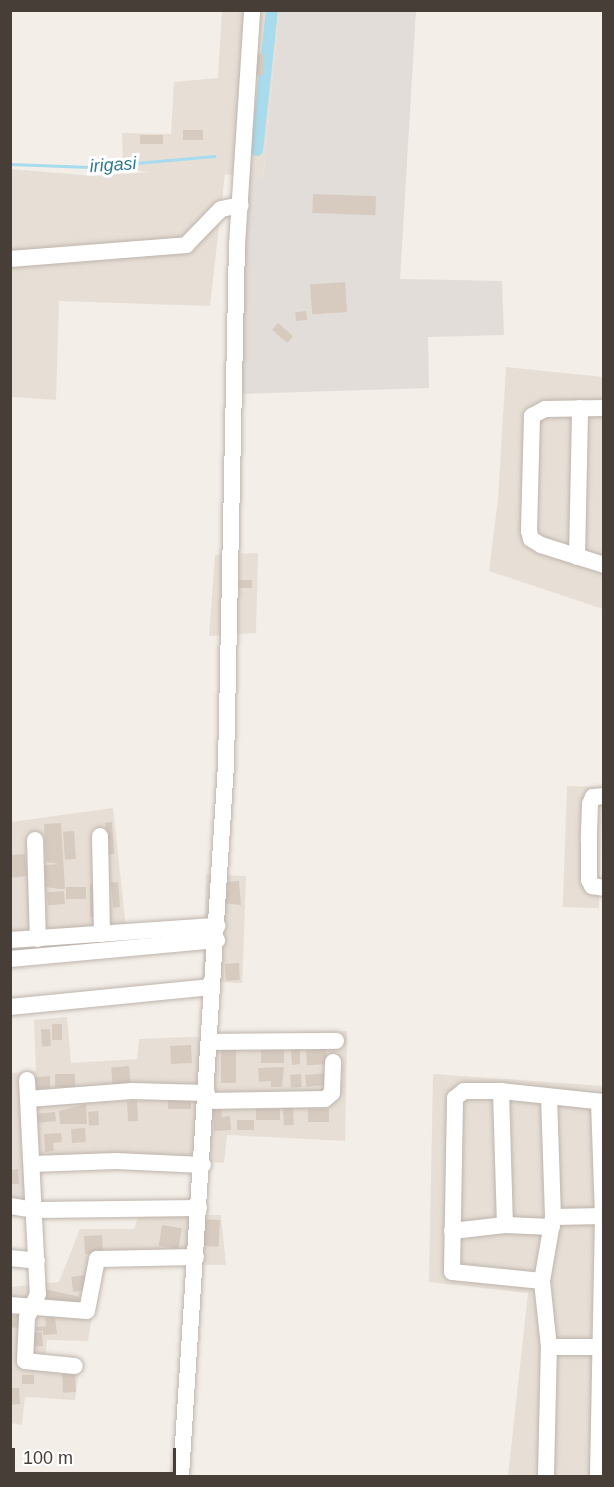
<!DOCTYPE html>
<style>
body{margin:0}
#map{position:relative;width:614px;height:1487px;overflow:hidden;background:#f3eee8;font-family:Arial,sans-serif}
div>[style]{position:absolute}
.residential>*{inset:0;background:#e7dfd6;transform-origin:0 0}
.industrial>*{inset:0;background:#e3ddd9}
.stream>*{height:3px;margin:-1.5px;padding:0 1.5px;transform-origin:1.5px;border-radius:1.5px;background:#a6dcee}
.canal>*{height:12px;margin:-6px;padding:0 6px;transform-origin:6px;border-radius:6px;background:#a6dcee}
.building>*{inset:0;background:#d7cbc0;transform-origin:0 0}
.roads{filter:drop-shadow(0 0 2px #beb4ab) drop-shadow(0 0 2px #beb4ab)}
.minor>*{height:16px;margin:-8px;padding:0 8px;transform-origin:8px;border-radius:8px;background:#fff}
span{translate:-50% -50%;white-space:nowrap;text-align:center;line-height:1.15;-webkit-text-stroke:6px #fff;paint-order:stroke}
.water-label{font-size:18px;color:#2f7b96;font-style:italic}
.frame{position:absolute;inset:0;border:12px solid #463e37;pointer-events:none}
.scale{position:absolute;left:12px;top:1448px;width:164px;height:27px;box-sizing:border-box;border:3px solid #463e37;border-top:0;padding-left:8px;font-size:18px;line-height:21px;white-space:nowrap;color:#463e37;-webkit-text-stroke:4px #fff;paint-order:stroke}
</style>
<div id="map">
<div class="residential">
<div style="clip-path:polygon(222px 11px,279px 11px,263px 179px,225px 174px,210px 306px,59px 301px,56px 400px,11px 397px,10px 169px,94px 176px,151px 172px,123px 170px,122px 133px,171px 134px,174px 82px,218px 78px)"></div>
<div style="clip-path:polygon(506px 367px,603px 377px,603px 609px,489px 571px,498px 499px)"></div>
<div style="clip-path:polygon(258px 553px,256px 633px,209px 636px,215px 555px)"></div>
<div style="left:567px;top:786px;width:36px;height:121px;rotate:2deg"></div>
<div style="clip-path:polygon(113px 808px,126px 928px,11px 937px,11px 822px)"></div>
<div style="left:246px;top:876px;width:107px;height:40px;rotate:92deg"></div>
<div style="clip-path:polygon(67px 1017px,71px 1063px,137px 1059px,139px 1039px,347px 1031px,345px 1141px,227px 1135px,224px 1163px,131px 1156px,38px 1169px,38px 1208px,11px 1207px,11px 1073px,36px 1071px,34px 1020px)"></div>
<div style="clip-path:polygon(433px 1074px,603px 1086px,603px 1476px,508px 1476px,528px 1293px,429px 1282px)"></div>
<div style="clip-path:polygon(139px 1214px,221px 1215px,226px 1265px,100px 1264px,88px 1341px,47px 1340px,44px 1369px,79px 1370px,75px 1400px,25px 1397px,22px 1425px,11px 1423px,11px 1287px,59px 1282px,80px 1229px,134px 1229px)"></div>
</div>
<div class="industrial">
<div style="clip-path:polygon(279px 11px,416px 11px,400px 279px,502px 281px,504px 335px,428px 337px,429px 388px,236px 394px,244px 176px,263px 179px)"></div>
</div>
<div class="stream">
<div style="left:10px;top:164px;width:80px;rotate:2.1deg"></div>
<div style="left:90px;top:167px;width:125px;rotate:-5deg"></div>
</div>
<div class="canal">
<div style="left:257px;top:150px;width:141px;rotate:-83.9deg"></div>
</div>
<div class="building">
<div style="left:255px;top:54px;width:8px;height:21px"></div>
<div style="left:183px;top:130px;width:20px;height:10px"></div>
<div style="left:140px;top:135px;width:23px;height:9px"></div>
<div style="left:313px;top:194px;width:63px;height:19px;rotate:2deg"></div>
<div style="left:345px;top:282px;width:30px;height:35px;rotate:86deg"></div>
<div style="left:306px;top:311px;width:9px;height:11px;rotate:84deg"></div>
<div style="left:278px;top:323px;width:20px;height:9px;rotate:41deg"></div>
<div style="left:252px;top:580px;width:8px;height:17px;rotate:90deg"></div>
<div style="left:112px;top:822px;width:32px;height:7px;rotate:86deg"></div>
<div style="clip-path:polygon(61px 823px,65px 889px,60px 889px,45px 887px,44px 865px,59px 864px,46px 862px,44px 824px)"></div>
<div style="left:74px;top:831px;width:28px;height:11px;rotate:86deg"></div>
<div style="clip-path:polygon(25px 854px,27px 876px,10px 878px,10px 855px)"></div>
<div style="clip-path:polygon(239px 881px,241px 905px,223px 903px,222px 890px,228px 890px,227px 882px)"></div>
<div style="left:118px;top:882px;width:25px;height:7px;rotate:85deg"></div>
<div style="left:90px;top:884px;width:9px;height:33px"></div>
<div style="left:86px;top:887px;width:12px;height:20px;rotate:90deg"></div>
<div style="left:64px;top:891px;width:13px;height:17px;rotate:86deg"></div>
<div style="left:239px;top:963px;width:17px;height:14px;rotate:87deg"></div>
<div style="left:52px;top:1024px;width:10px;height:16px"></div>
<div style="left:50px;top:1029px;width:17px;height:9px;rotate:87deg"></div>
<div style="left:191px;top:1045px;width:18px;height:21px;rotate:87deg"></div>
<div style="left:221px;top:1045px;width:15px;height:38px"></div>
<div style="clip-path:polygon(300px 1048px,300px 1064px,292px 1065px,291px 1049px)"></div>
<div style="left:326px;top:1049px;width:15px;height:20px;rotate:86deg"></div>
<div style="left:284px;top:1050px;width:13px;height:23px;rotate:90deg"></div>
<div style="left:129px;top:1066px;width:24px;height:18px;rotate:85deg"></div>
<div style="clip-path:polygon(284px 1067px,282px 1087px,271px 1087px,271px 1081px,259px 1082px,258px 1068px)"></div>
<div style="left:327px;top:1073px;width:12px;height:22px;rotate:85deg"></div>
<div style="left:75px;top:1074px;width:13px;height:20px;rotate:90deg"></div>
<div style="left:301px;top:1074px;width:13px;height:11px;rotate:86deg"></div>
<div style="clip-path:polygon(50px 1076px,50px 1088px,41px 1089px,41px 1096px,30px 1097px,29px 1078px)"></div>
<div style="left:191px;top:1096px;width:13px;height:23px;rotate:90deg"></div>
<div style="left:137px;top:1101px;width:20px;height:10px;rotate:87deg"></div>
<div style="clip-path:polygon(86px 1104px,87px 1124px,60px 1124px,59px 1111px)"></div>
<div style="clip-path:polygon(221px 1104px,222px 1117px,230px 1116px,231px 1130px,214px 1131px,213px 1105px)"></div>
<div style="left:293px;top:1107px;width:18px;height:10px;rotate:87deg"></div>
<div style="left:256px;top:1109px;width:24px;height:11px"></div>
<div style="left:308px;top:1109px;width:21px;height:13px"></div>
<div style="left:98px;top:1111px;width:14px;height:10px;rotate:86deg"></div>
<div style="left:55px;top:1112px;width:9px;height:20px;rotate:84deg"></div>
<div style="left:254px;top:1120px;width:10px;height:17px;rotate:90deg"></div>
<div style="left:85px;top:1128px;width:14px;height:14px;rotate:86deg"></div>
<div style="clip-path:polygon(61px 1133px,62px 1142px,53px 1143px,54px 1151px,45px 1152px,44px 1134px)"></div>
<div style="clip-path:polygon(18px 1169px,19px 1184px,10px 1184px,10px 1170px)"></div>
<div style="left:203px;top:1219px;width:17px;height:27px;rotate:3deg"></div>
<div style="left:162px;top:1225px;width:20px;height:21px;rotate:9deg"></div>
<div style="left:102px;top:1235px;width:18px;height:18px;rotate:87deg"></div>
<div style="left:86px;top:1275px;width:15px;height:15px;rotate:82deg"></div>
<div style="left:45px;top:1289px;width:35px;height:11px;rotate:13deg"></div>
<div style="clip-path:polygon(21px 1315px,21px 1327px,10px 1328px,10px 1316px)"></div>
<div style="clip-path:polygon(55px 1317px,57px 1334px,43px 1335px,43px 1331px,36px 1331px,36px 1327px,46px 1326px,45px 1318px)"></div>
<div style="left:42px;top:1332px;width:14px;height:13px;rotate:86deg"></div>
<div style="left:75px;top:1373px;width:19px;height:13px;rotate:87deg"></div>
<div style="left:34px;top:1375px;width:9px;height:12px;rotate:90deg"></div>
<div style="clip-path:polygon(10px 1388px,19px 1388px,20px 1404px,10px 1405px)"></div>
</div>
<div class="roads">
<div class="minor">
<div style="left:10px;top:259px;width:177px;rotate:-4.5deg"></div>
<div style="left:186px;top:245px;width:50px;rotate:-45.8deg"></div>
<div style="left:221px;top:209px;width:20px;rotate:-11deg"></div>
<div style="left:604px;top:408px;width:59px;rotate:179deg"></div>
<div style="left:545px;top:409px;width:15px;rotate:152deg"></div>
<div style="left:532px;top:416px;width:115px;rotate:91.5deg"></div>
<div style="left:529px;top:531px;width:8px;rotate:76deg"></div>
<div style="left:531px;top:539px;width:12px;rotate:31deg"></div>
<div style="left:541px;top:545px;width:66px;rotate:17.6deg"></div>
<div style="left:577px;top:557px;width:149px;rotate:-88.8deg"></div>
<div style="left:604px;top:796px;width:11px;rotate:175deg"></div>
<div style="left:593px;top:797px;width:8px;rotate:113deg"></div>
<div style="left:590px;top:804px;width:37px;rotate:92deg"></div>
<div style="left:589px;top:841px;width:39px;rotate:90deg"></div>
<div style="left:589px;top:880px;width:7px;rotate:63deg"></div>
<div style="left:592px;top:886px;width:12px;rotate:9deg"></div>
<div style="left:100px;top:836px;width:98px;rotate:88.8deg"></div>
<div style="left:35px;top:840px;width:99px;rotate:88.3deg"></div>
<div style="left:10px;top:940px;width:208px;rotate:-3.9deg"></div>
<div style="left:10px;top:959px;width:208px;rotate:-5.2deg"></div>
<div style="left:10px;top:1007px;width:202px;rotate:-5.7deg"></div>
<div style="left:209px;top:1042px;width:127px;rotate:-0.5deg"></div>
<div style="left:27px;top:1080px;width:214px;rotate:87.1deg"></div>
<div style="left:38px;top:1294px;width:26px;rotate:115deg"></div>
<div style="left:27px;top:1318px;width:43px;rotate:92.7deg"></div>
<div style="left:25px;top:1361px;width:50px;rotate:5.7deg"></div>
<div style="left:501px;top:1091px;width:134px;rotate:88.3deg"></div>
<div style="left:28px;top:1099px;width:104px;rotate:-4.4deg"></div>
<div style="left:132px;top:1091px;width:75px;rotate:1.5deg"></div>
<div style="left:206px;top:1101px;width:119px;rotate:-1deg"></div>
<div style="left:325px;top:1099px;width:9px;rotate:-41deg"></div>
<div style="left:332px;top:1093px;width:31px;rotate:-88deg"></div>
<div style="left:33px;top:1164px;width:83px;rotate:-2.1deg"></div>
<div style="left:116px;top:1161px;width:87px;rotate:2.6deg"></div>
<div style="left:10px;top:1206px;width:26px;rotate:9deg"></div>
<div style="left:36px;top:1210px;width:163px;rotate:-0.7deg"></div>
<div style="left:553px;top:1217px;width:51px;rotate:-1.1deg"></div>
<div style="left:452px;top:1231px;width:53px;rotate:-6.5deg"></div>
<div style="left:505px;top:1225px;width:47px;rotate:2.4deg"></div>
<div style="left:10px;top:1258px;width:27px;rotate:6deg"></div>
<div style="left:542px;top:1281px;width:90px;rotate:-174.3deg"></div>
<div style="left:452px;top:1272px;width:174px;rotate:-89deg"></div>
<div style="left:455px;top:1098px;width:11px;rotate:-38deg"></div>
<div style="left:464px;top:1091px;width:37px"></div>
<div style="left:501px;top:1091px;width:104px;rotate:6.1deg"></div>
<div style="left:10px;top:1305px;width:77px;rotate:4.5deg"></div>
<div style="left:87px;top:1311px;width:53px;rotate:-79.1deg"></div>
<div style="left:97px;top:1259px;width:99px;rotate:-1.2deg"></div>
<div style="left:549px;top:1347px;width:55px"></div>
<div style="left:181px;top:1476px;width:713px;rotate:-86.38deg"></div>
<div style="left:226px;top:764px;width:519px;rotate:-88.79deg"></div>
<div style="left:237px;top:245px;width:235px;rotate:-86.3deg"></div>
<div style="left:546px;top:1476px;width:129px;rotate:-88.7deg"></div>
<div style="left:549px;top:1347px;width:66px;rotate:-96.1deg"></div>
<div style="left:542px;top:1281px;width:65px;rotate:-80.2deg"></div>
<div style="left:553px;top:1217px;width:119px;rotate:-91.9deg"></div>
<div style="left:598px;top:1476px;width:260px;rotate:-88.9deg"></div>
<div style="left:603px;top:1216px;width:114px;rotate:-92deg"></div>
</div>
</div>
<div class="water-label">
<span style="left:113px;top:165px;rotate:-4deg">irigasi</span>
</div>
<div class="frame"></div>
<div class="scale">100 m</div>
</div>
